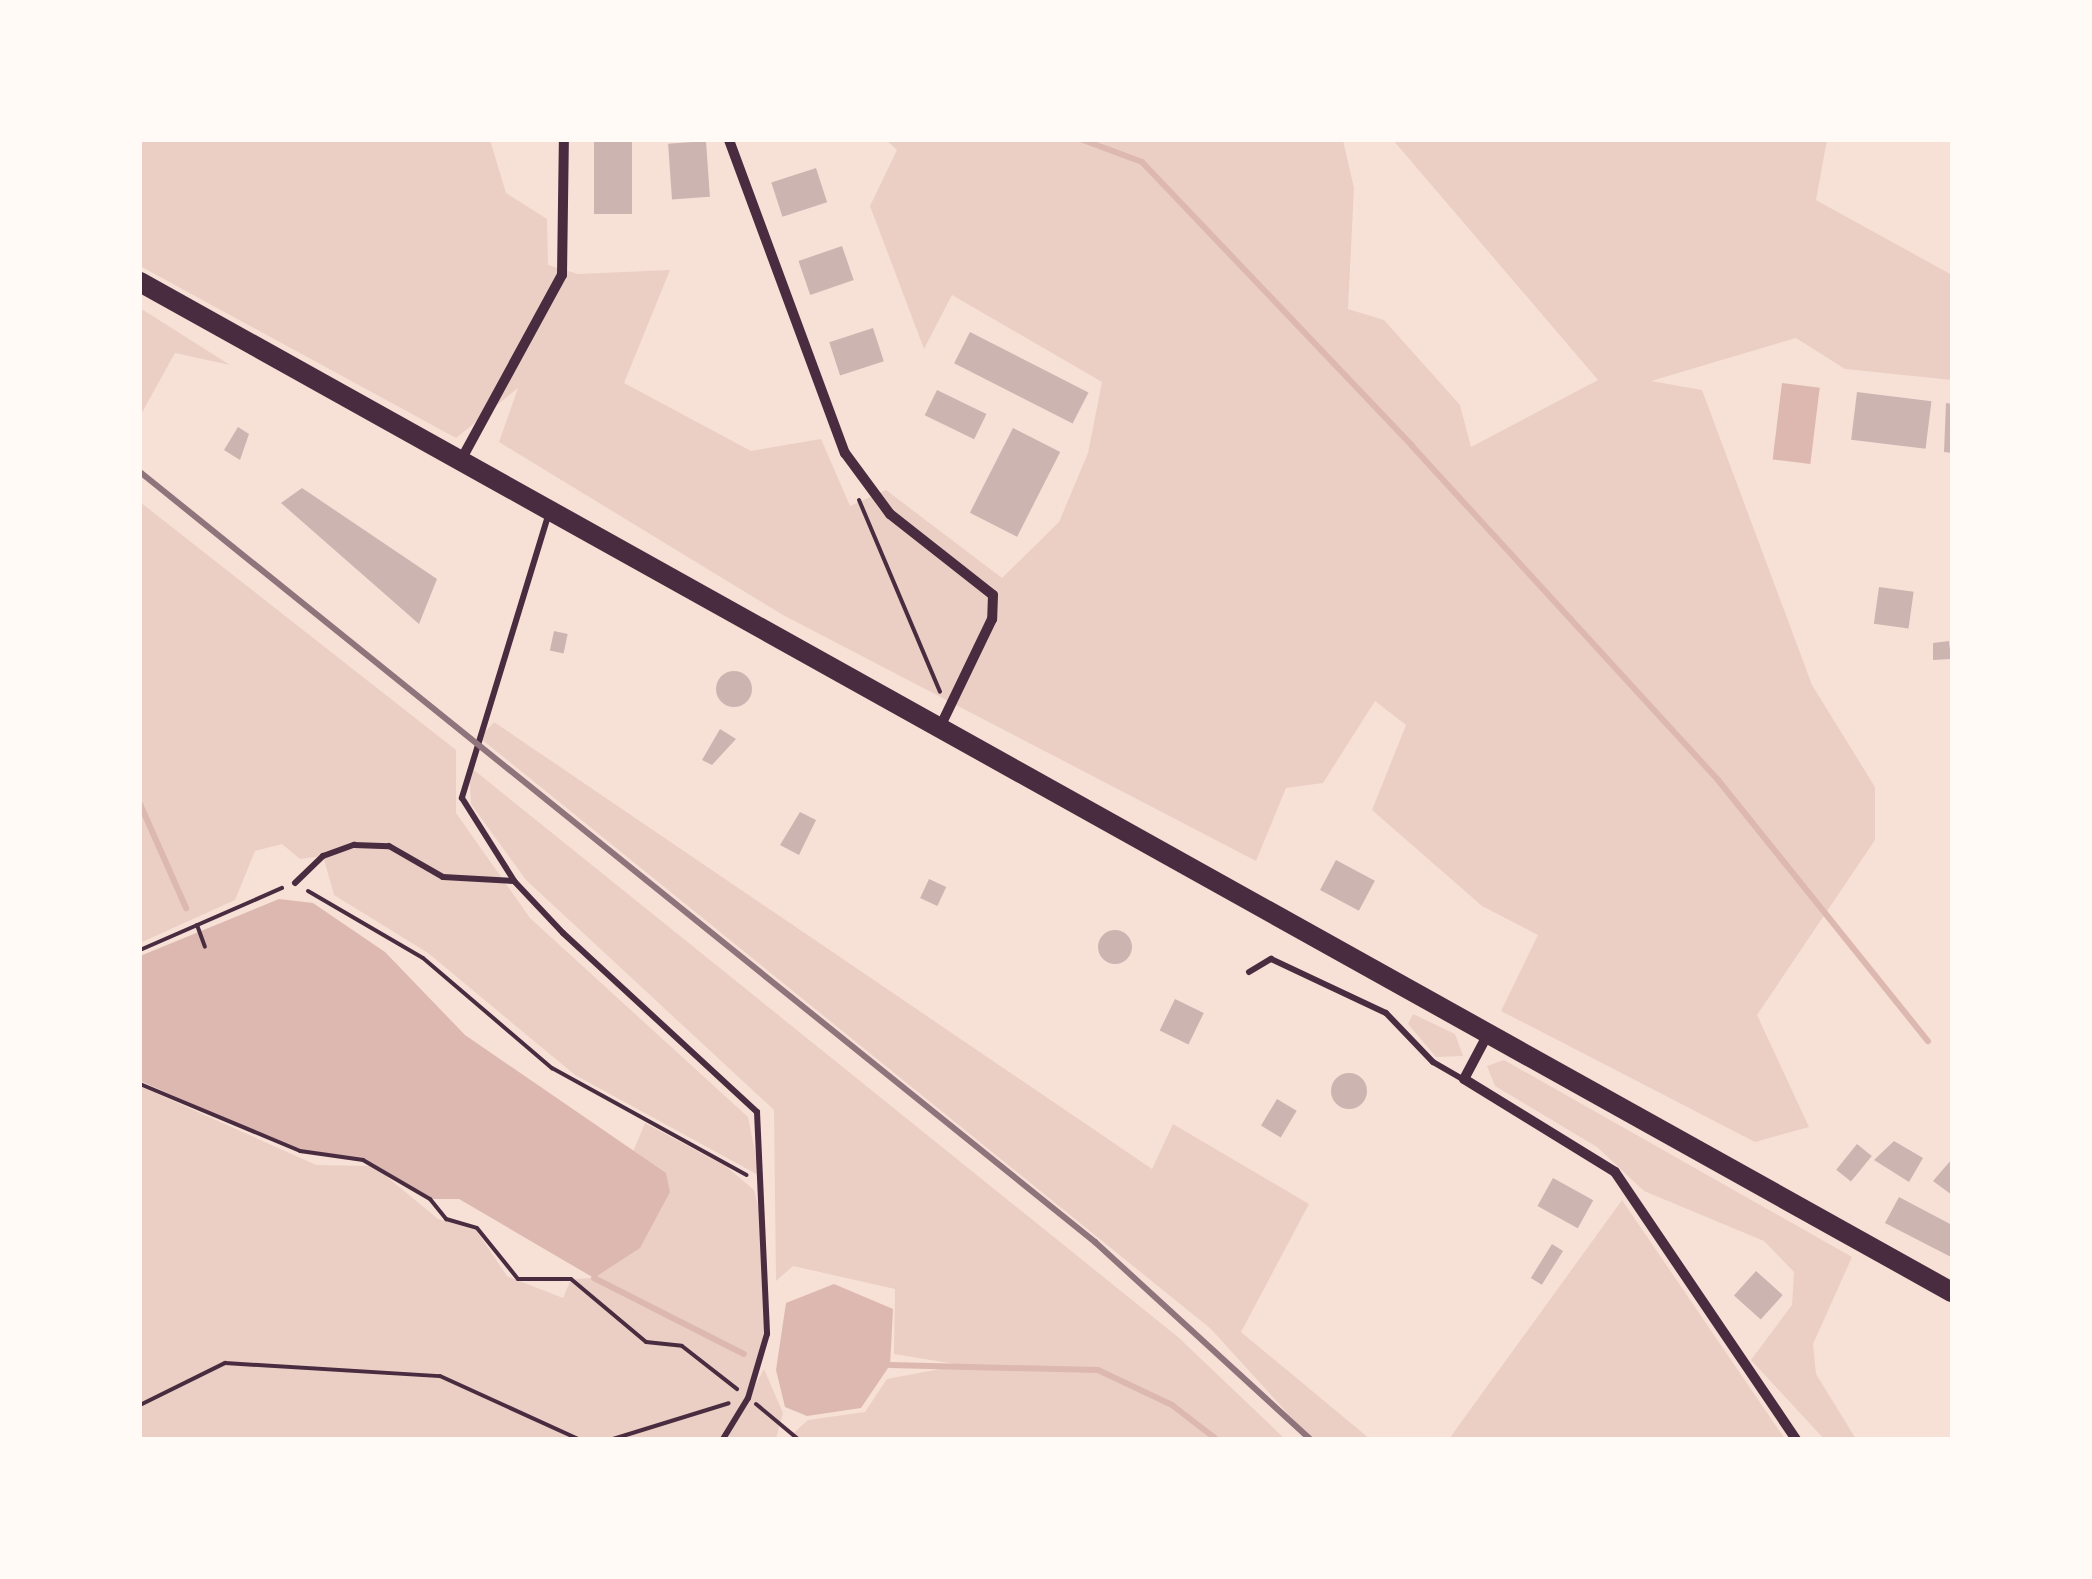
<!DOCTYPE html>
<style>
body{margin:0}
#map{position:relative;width:2092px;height:1579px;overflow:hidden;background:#f7e1d7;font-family:"DM Sans",sans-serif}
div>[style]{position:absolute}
.green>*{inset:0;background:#ebcfc5}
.water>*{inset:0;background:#dcb8b0;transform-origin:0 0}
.stream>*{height:6px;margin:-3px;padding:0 3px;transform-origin:3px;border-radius:3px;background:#dcb8b0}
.building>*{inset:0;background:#ccb4b1;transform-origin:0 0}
.round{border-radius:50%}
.path>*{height:4px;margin:-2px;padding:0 2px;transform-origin:2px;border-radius:2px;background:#4a2c40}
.service>*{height:6px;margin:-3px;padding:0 3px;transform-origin:3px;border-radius:3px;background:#4a2c40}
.minor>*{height:10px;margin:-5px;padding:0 5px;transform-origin:5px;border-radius:5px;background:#4a2c40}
.primary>*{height:20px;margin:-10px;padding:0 10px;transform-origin:10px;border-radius:10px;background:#4a2c40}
.rail>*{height:6px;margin:-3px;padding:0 3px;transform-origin:3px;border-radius:3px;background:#8f747c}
span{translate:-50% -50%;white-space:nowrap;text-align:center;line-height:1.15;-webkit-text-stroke:9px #fffaf5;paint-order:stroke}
.frame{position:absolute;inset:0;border:142px solid #fffaf5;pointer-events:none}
</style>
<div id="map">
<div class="green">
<div style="clip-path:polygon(140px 140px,490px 140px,506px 193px,547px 219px,548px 265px,578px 274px,670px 270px,624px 383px,751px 451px,821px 439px,850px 506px,886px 490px,1002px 578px,1059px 522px,1088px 453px,1102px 382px,952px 295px,924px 349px,870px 206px,897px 150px,886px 140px,1343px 140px,1354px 188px,1348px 309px,1384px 320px,1460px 405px,1471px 447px,1598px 380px,1393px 140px,1827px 140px,1816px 200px,1952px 275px,1952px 380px,1845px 369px,1796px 338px,1651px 381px,1702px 390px,1812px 685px,1875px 787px,1875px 840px,1757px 1015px,1809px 1127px,1755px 1142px,1501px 1011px,1538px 935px,1482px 906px,1372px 810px,1406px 725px,1375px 701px,1323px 783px,1286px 788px,1256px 861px,783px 615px,499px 442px,518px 388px,456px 438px,140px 266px)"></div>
<div style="clip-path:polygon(140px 308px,230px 365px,175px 353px,140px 416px)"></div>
<div style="clip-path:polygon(140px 502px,456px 750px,456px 813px,530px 918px,748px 1117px,760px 1176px,575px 1075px,428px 953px,334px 895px,323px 856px,300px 859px,282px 844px,255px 851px,235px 900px,140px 943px)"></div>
<div style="clip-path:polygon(494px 722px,1152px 1169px,1173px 1124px,1309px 1204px,1241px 1332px,1370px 1439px,1311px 1439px,1211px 1329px,480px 738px)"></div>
<div style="clip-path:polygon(469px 766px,1178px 1337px,1285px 1439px,787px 1439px,808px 1420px,865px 1412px,887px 1379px,961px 1365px,894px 1354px,895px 1289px,793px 1266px,776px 1281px,774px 1110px,526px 880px,471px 804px)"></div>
<div style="clip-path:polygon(1413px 1014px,1455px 1034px,1463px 1056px,1436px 1057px,1408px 1024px)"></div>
<div style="clip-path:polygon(1504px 1060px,1852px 1257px,1813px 1344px,1816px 1374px,1856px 1439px,1824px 1439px,1751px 1360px,1792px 1305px,1794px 1272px,1764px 1241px,1644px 1191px,1597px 1147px,1495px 1086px,1487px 1066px)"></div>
<div style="clip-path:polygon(140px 1086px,316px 1165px,374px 1166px,438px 1219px,476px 1230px,507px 1276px,563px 1298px,571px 1279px,594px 1278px,662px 1208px,666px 1174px,633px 1152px,645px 1123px,727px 1167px,754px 1190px,764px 1228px,767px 1334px,751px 1393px,764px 1369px,783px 1413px,776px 1439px,140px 1439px)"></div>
<div style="clip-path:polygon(1622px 1200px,1785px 1439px,1449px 1439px)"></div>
</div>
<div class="water">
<div style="left:1782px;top:383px;width:38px;height:77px;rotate:7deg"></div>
<div style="clip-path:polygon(279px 899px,313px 903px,385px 952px,465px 1035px,666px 1173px,670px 1192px,640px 1248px,594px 1278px,459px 1199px,434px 1199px,363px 1159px,300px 1151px,140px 1081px,140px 956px)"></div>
<div style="clip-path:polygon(834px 1284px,893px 1309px,890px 1365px,861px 1408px,807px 1416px,785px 1407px,776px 1370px,786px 1303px)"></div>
</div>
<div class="stream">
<div style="left:1083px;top:140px;width:63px;rotate:20.4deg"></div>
<div style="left:1142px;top:162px;width:392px;rotate:46.4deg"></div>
<div style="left:1412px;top:446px;width:453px;rotate:47.5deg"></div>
<div style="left:1718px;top:780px;width:335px;rotate:51.2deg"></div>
<div style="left:140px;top:804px;width:114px;rotate:66.1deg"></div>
<div style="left:594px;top:1278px;width:168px;rotate:26.9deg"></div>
<div style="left:890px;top:1365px;width:208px;rotate:1.4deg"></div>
<div style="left:1098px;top:1370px;width:82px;rotate:25.3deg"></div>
<div style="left:1172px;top:1405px;width:56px;rotate:37.7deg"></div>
</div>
<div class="building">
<div style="left:594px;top:140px;width:38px;height:74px"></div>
<div style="left:706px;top:141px;width:56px;height:38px;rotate:86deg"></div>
<div style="left:816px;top:168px;width:36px;height:47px;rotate:72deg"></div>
<div style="left:842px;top:246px;width:36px;height:46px;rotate:71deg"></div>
<div style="left:873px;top:328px;width:35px;height:46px;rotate:72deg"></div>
<div style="left:970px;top:332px;width:133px;height:35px;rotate:27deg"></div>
<div style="left:937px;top:390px;width:55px;height:28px;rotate:26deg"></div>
<div style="left:1857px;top:392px;width:75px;height:48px;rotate:7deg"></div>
<div style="clip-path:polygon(1946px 403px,1952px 404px,1952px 453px,1944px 452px)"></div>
<div style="clip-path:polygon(238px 427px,249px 434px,240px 460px,224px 450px)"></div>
<div style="left:1013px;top:428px;width:53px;height:95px;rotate:27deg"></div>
<div style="clip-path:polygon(302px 488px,437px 579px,419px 624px,281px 503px)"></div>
<div style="left:1879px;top:587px;width:35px;height:37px;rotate:8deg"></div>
<div style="left:554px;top:631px;width:14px;height:20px;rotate:12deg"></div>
<div style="clip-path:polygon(1949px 641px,1951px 659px,1933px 660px,1933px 643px)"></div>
<div class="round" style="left:716px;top:671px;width:36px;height:36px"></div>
<div style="clip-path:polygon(720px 729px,736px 739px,712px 765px,702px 760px)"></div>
<div style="clip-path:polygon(800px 812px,816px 820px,799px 855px,780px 845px)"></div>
<div style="left:1336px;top:860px;width:44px;height:34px;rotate:28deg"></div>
<div style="left:929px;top:879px;width:19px;height:21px;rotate:25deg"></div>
<div class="round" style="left:1098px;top:930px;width:34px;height:34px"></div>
<div style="left:1175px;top:999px;width:32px;height:35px;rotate:26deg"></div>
<div class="round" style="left:1331px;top:1073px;width:36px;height:36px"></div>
<div style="left:1277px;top:1099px;width:23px;height:31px;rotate:31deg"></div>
<div style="clip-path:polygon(1894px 1141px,1923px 1158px,1909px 1182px,1874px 1160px)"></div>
<div style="left:1857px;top:1144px;width:19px;height:33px;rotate:39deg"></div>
<div style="clip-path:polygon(1952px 1159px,1952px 1195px,1933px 1181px)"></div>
<div style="left:1553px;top:1178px;width:46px;height:32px;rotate:29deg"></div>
<div style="clip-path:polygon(1899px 1197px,1952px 1225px,1951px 1257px,1885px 1223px)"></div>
<div style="left:1552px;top:1244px;width:13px;height:40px;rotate:32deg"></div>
<div style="left:1756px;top:1271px;width:36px;height:33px;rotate:42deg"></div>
</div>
<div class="path">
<div style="left:427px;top:140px;width:66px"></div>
<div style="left:859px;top:500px;width:208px;rotate:67.1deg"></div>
<div style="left:308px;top:891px;width:133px;rotate:30.2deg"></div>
<div style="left:423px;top:958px;width:170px;rotate:40.5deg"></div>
<div style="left:552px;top:1068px;width:222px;rotate:28.8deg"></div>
<div style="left:197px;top:925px;width:23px;rotate:70deg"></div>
<div style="left:140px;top:950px;width:155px;rotate:-23.6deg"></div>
<div style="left:140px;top:1084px;width:173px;rotate:22.7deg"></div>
<div style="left:300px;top:1151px;width:64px;rotate:8.1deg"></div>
<div style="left:363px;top:1160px;width:78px;rotate:30.2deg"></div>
<div style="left:430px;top:1199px;width:26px;rotate:51deg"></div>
<div style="left:446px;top:1219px;width:32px;rotate:16deg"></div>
<div style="left:477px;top:1228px;width:65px;rotate:51.2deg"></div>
<div style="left:518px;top:1279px;width:53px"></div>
<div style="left:571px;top:1279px;width:98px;rotate:40deg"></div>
<div style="left:646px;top:1342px;width:36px;rotate:6deg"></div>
<div style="left:682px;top:1346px;width:70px;rotate:38deg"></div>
<div style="left:756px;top:1404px;width:55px;rotate:39.8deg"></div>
<div style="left:140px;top:1405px;width:95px;rotate:-26.3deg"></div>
<div style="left:225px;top:1363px;width:215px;rotate:3.5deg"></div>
<div style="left:440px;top:1376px;width:152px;rotate:24.5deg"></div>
<div style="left:613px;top:1439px;width:121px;rotate:-17.2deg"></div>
</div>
<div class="service">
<div style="left:548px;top:516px;width:295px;rotate:107deg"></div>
<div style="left:462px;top:798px;width:99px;rotate:57.8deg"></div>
<div style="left:515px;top:882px;width:70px;rotate:46.7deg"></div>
<div style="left:563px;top:933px;width:264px;rotate:42.7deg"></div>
<div style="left:757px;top:1112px;width:222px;rotate:87.4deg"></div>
<div style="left:767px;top:1334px;width:67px;rotate:106.5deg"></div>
<div style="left:748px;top:1398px;width:48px;rotate:121.4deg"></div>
<div style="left:295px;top:883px;width:39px;rotate:-44deg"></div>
<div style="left:323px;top:856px;width:33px;rotate:-20deg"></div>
<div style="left:354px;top:845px;width:35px;rotate:2deg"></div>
<div style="left:389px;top:846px;width:62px;rotate:29.9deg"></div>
<div style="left:443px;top:877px;width:71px;rotate:3.2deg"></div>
<div style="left:1249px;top:972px;width:26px;rotate:-31deg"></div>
<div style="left:1271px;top:959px;width:127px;rotate:25.2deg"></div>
<div style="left:1386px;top:1013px;width:68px;rotate:46.2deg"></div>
<div style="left:1433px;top:1062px;width:34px;rotate:30deg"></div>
</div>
<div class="minor">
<div style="left:729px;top:140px;width:334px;rotate:69.7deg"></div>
<div style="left:845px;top:453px;width:76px;rotate:53.6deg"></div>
<div style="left:890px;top:514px;width:131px;rotate:38.2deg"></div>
<div style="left:993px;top:595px;width:24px;rotate:92deg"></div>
<div style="left:992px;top:619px;width:120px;rotate:115.7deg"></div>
<div style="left:461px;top:460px;width:211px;rotate:-61.4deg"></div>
<div style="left:562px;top:275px;width:135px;rotate:-89.2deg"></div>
<div style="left:1489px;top:1032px;width:53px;rotate:118deg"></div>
<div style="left:1464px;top:1079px;width:177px;rotate:31.6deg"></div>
<div style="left:1615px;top:1172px;width:323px;rotate:55.9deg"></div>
</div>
<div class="primary">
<div style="left:140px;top:282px;width:2074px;rotate:29.14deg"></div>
</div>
<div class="rail">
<div style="left:140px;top:472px;width:1227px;rotate:38.88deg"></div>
<div style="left:1095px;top:1242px;width:292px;rotate:42.5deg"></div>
</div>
<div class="frame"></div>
</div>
